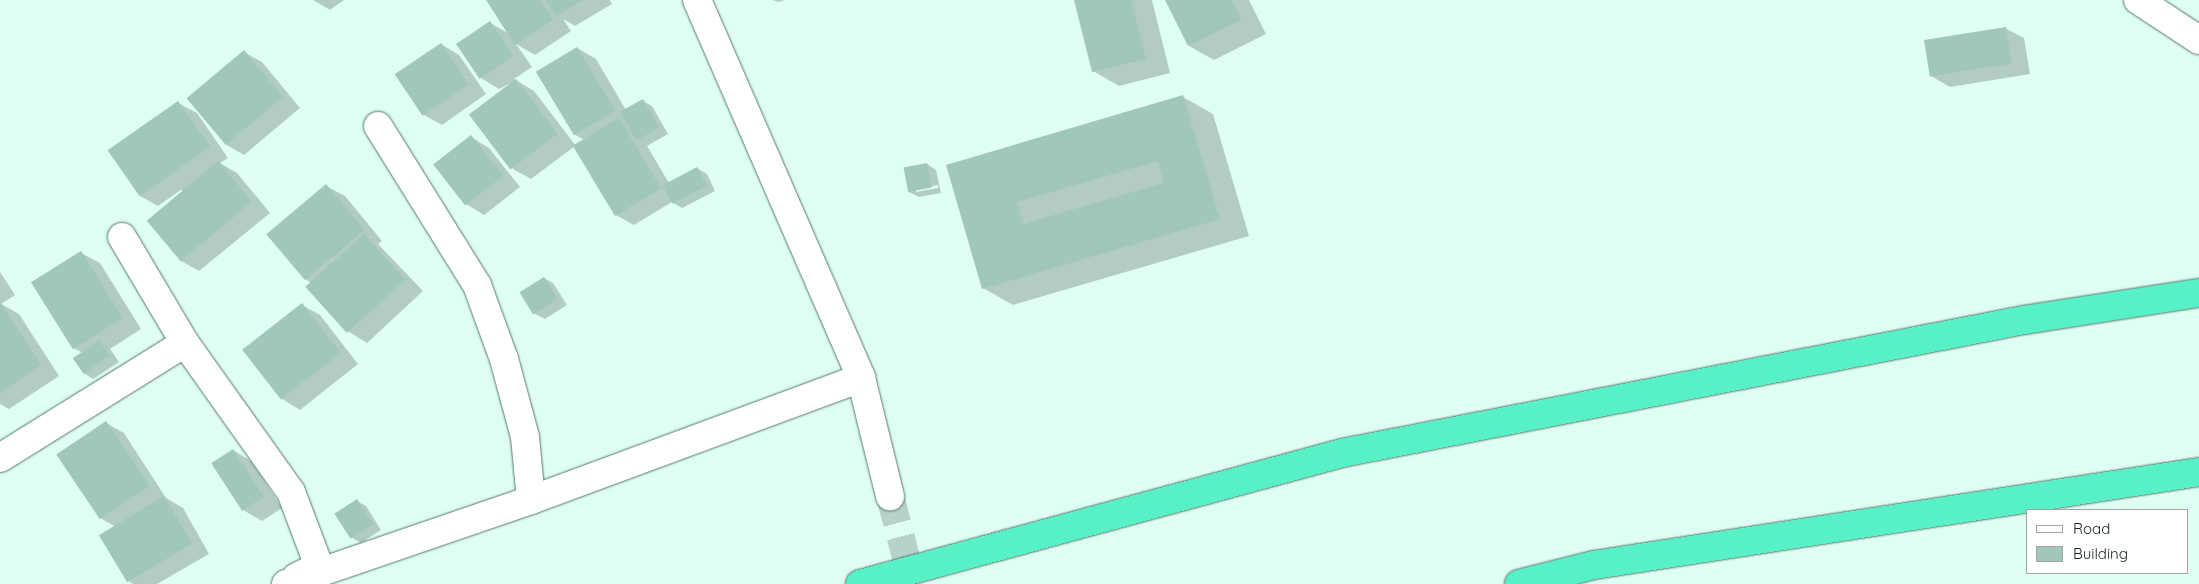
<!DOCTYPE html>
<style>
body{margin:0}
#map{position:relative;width:2199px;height:584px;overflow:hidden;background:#e0fff4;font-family:Quicksand,sans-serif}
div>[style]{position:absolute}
.shadow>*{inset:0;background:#0003}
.building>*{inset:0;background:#a1c7ba;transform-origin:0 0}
.street-tunnel>*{height:28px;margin-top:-14px;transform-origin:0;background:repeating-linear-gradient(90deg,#b7d3c9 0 28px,transparent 0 42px)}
.roads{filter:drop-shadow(0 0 1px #55776c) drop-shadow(0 0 1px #55776c)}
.street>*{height:28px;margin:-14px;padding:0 14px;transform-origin:14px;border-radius:14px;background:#fff}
.highway>*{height:28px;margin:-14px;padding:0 14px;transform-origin:14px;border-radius:14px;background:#58f0c7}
span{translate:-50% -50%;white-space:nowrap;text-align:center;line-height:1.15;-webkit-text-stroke:4px #fff;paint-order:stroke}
.legend{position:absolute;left:2026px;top:509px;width:162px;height:65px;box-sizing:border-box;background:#fff;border:1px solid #a1a6a5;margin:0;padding:6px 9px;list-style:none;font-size:15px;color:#13211d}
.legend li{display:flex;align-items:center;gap:10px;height:25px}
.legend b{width:25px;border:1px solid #a1a6a5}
</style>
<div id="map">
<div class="shadow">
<div style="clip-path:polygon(313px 0,344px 0,330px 10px)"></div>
<div style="clip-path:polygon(488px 0,610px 0,612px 4px,575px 26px,563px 19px,571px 31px,535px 55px,516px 44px,532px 67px,514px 79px,534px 91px,576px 146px,584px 140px,574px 134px,577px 48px,596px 59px,626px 110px,643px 101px,652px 106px,668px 134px,647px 146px,669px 183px,697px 168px,707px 174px,715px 191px,682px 208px,672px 202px,634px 225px,616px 215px,575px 146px,531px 179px,513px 169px,513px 82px,499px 89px,481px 78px,490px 23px,510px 34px)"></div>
<div style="clip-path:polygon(773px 0,785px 0,778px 2px)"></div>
<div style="clip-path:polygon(1076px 0,1152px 0,1170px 73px,1119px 86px,1093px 71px)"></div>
<div style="clip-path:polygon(1166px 0,1249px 0,1266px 34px,1214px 60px,1189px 46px)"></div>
<div style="clip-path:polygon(2005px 28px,2024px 38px,2030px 74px,1950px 87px,1931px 76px)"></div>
<div style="clip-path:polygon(441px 44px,459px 55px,486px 94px,442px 125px,424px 115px)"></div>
<div style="clip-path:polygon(244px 52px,262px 62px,300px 108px,244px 155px,225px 144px)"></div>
<div style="clip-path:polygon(1183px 97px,1213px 114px,1249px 236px,1013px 305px,983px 288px,948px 166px)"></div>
<div style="clip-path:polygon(178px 103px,197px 113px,228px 158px,220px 163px,237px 173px,270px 213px,199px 271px,181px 261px,182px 189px,158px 206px,140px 196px)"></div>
<div style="clip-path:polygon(471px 137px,489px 148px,520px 187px,484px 215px,466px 204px,436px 165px)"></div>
<div style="clip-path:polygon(evenodd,927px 164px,936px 170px,941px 193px,919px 197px,909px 192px,927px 164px,938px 185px,938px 188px,916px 192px,916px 190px,938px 185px)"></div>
<div style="clip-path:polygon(326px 186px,345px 196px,382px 241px,378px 244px,423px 291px,367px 343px,349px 332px,313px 284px,305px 279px)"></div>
<div style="clip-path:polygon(81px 253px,100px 263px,141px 329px,110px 349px,119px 362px,93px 379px,84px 373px,83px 353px,75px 349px)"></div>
<div style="clip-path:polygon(0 272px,15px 295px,1px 304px,19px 314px,59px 376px,9px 409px,0 404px)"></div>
<div style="clip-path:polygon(544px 278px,553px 283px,567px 305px,545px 319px,535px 314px)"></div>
<div style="clip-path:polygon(302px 305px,320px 315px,358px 364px,300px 410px,282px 399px)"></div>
<div style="clip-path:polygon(106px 423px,124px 433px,166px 498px,183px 508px,209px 554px,157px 584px,133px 584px,127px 580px,114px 526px,102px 519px)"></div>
<div style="clip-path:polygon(233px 450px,251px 461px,282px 508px,262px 521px,243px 510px,213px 463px)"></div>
<div style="clip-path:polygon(357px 501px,366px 506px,381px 530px,361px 543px,351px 537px,336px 514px)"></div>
</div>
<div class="building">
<div style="clip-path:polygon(486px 0,540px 0,553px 20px,515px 45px)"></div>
<div style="clip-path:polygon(546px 0,583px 0,556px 16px)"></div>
<div style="clip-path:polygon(1074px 0,1131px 0,1146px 59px,1092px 72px)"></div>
<div style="clip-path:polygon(1165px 0,1232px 0,1241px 20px,1188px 46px)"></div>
<div style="left:490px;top:21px;width:42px;height:41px;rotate:56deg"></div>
<div style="left:2006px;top:27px;width:37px;height:83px;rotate:81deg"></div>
<div style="left:441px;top:43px;width:50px;height:56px;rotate:56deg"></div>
<div style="left:577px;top:47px;width:74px;height:48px;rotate:59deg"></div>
<div style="left:244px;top:50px;width:61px;height:75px;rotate:50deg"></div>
<div style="left:516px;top:79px;width:69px;height:59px;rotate:53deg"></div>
<div style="clip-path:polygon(evenodd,1183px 95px,1220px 219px,982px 289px,946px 165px,1183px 95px,1158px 161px,1164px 183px,1023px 224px,1017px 202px,1158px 161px)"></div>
<div style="left:643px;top:99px;width:33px;height:26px;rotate:61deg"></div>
<div style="left:178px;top:101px;width:56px;height:86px;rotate:55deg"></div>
<div style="left:619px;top:118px;width:82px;height:54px;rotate:59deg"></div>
<div style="left:471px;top:135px;width:52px;height:48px;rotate:52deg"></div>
<div style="left:218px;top:161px;width:53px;height:93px;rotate:50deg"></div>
<div style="left:927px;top:163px;width:25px;height:24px;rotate:79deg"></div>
<div style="left:697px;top:167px;width:21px;height:39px;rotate:62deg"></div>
<div style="left:326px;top:184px;width:60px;height:78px;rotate:50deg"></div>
<div style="left:364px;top:234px;width:62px;height:79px;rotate:48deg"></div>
<div style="left:81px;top:251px;width:79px;height:59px;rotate:58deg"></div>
<div style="left:544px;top:277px;width:26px;height:29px;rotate:58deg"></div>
<div style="clip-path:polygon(0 302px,41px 365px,0 393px)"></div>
<div style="left:302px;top:303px;width:63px;height:76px;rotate:52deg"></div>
<div style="left:99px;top:340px;width:19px;height:32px;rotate:55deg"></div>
<div style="left:106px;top:421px;width:78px;height:60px;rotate:56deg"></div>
<div style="left:233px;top:449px;width:57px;height:26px;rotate:57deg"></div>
<div style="left:164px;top:496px;width:55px;height:76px;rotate:59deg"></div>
<div style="left:357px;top:499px;width:30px;height:27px;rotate:57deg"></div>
</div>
<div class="street-tunnel">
<div style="left:890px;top:496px;width:91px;rotate:75.4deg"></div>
</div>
<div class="roads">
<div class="street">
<div style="left:697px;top:0;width:412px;rotate:66.5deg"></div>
<div style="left:861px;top:378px;width:122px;rotate:76.2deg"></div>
<div style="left:2138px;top:0;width:73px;rotate:33.3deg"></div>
<div style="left:378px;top:126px;width:187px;rotate:58.1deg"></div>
<div style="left:477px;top:285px;width:79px;rotate:70deg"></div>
<div style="left:504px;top:359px;width:81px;rotate:74.9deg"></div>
<div style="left:525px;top:437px;width:63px;rotate:84.6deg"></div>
<div style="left:122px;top:237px;width:123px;rotate:59.3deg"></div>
<div style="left:185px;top:343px;width:183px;rotate:54.6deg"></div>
<div style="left:291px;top:492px;width:79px;rotate:69.3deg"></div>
<div style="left:319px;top:566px;width:25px;rotate:154deg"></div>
<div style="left:0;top:458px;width:218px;rotate:-31.9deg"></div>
<div style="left:286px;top:584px;width:259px;rotate:-18.9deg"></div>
<div style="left:531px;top:500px;width:352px;rotate:-20.3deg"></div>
</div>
<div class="highway">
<div style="left:860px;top:584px;width:499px;rotate:-15.2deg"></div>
<div style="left:1342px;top:453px;width:695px;rotate:-11.04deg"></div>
<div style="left:2024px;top:320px;width:177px;rotate:-8.8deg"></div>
<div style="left:1519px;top:584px;width:77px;rotate:-14.2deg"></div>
<div style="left:1594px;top:565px;width:612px;rotate:-8.74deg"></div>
</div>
</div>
<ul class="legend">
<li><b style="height:6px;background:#fff"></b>Road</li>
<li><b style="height:14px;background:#a1c7ba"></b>Building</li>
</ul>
</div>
